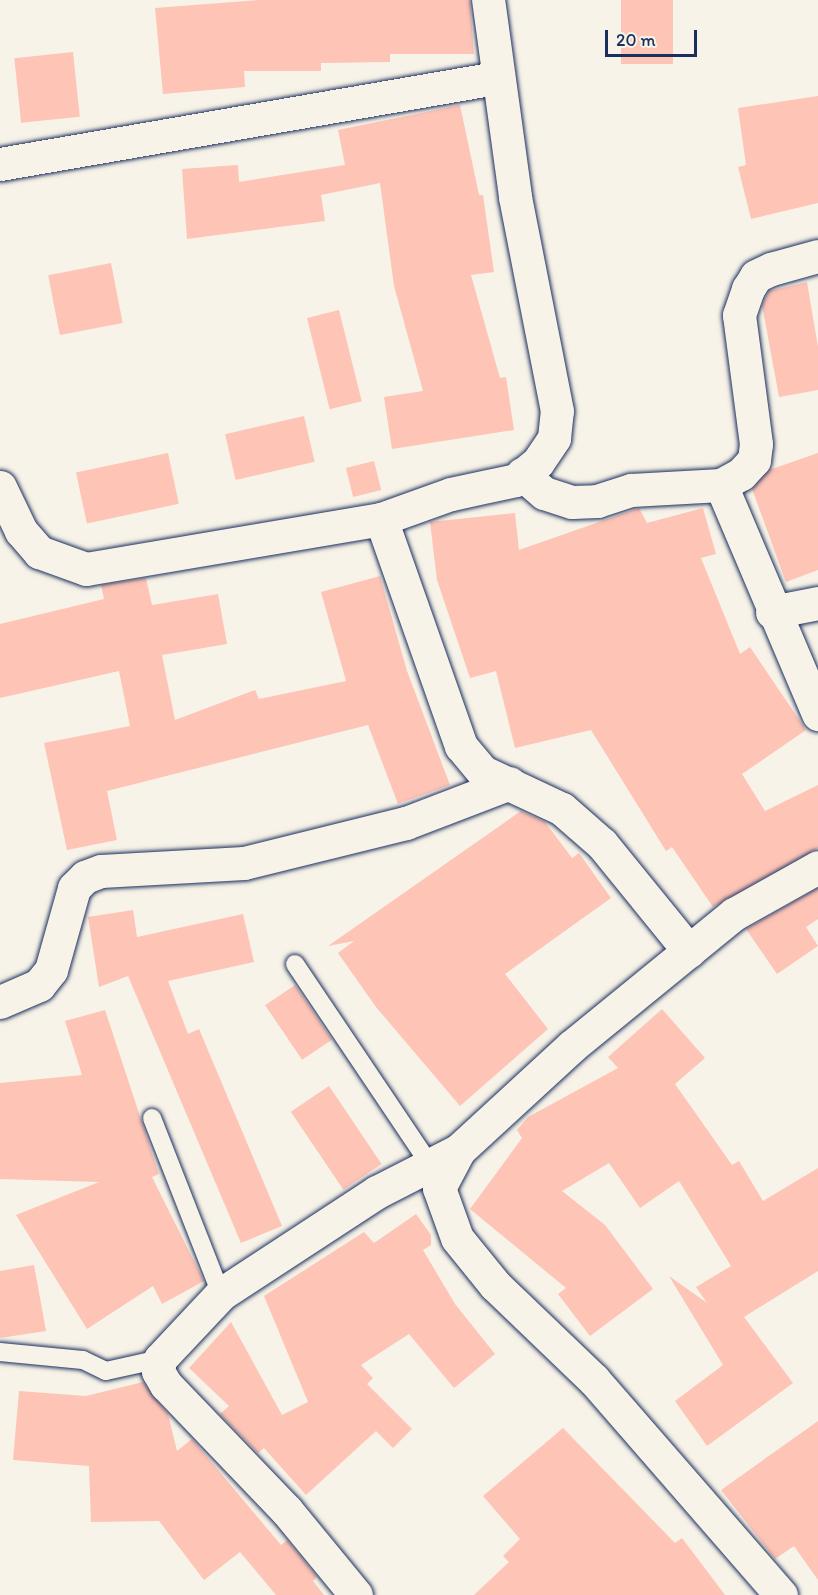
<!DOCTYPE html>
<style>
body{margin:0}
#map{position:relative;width:818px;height:1595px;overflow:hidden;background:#f7f3e8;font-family:Itim,sans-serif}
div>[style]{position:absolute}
.building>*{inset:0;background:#fec4b6;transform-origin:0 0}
.roads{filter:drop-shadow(0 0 2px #1b2f5e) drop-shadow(0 0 2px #1b2f5e)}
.service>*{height:18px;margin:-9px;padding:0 9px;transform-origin:9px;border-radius:9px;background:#f7f3e8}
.minor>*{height:33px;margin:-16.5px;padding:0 16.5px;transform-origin:16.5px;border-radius:16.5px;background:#f7f3e8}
span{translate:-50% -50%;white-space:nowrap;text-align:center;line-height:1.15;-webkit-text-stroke:5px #f7f3e8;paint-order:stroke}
.scale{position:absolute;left:605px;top:30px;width:92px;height:27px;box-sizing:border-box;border:3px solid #1b2f5e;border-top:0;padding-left:8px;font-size:18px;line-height:21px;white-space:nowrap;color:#1b2f5e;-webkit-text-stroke:4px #f7f3e8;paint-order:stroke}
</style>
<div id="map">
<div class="building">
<div style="clip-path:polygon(259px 0,470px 0,474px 54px,390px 54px,390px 62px,321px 63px,321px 71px,244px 71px,245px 87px,163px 94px,155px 8px)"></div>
<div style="left:621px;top:0;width:52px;height:64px"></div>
<div style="left:73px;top:52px;width:65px;height:59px;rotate:84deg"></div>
<div style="clip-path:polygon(818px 96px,818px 203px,751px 219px,738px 167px,746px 165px,738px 108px)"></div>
<div style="clip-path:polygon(460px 105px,479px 195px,483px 195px,494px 272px,471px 275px,500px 378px,506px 377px,514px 430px,392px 449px,384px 397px,423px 391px,394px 286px,380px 183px,321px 195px,325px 221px,187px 239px,182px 169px,238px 165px,239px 182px,345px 165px,338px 130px)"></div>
<div style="left:111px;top:263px;width:61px;height:64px;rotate:79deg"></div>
<div style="clip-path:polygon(807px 282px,818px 347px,818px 390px,779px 397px,762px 305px,769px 291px)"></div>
<div style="left:339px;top:310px;width:94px;height:33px;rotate:76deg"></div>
<div style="left:304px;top:416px;width:47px;height:81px;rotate:77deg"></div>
<div style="left:168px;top:453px;width:52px;height:94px;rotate:78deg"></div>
<div style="clip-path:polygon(818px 453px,818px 570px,786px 582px,752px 489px,769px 470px)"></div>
<div style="left:374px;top:461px;width:30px;height:29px;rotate:76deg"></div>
<div style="clip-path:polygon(639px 508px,647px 523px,703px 508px,716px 554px,701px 558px,740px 654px,750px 647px,806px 730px,742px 774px,765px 811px,818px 785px,818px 848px,713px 907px,672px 847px,666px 851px,591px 730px,515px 748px,496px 671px,470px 678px,437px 580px,430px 522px,515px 513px,519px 550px)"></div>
<div style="clip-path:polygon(380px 576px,407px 671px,450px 785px,398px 804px,368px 725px,107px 791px,117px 840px,67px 850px,44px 743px,130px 726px,119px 671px,0 698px,0 624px,104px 599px,101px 585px,146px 578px,152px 605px,218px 594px,227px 644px,162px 655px,175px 720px,255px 690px,259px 699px,346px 681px,321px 592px)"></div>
<div style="clip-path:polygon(521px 811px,545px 822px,572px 858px,579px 853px,611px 898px,505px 974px,548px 1029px,460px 1106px,376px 1007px,338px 953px,354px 941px,328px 946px)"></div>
<div style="clip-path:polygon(818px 888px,818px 919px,806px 927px,818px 946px,777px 974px,746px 929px)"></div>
<div style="clip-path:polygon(133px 910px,137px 937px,243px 914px,254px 962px,168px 981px,188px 1034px,199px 1029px,282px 1226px,241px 1243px,128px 976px,99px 987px,88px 917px)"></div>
<div style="left:295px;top:985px;width:66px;height:36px;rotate:56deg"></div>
<div style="clip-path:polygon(662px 1009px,705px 1058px,675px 1084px,732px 1165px,739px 1161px,763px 1201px,818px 1168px,818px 1271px,744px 1317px,793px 1383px,707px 1446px,675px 1401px,723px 1365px,669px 1276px,707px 1303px,696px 1287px,731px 1266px,679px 1181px,640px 1208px,609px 1163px,562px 1191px,605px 1225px,653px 1289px,590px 1336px,558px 1294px,566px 1288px,470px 1209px,522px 1138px,517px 1130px,528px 1117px,618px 1068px,608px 1057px)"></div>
<div style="clip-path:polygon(105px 1010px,159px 1174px,152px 1177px,204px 1281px,162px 1304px,153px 1286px,87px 1329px,16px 1215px,99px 1182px,0 1179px,0 1083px,82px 1075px,65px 1021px)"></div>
<div style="left:329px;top:1086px;width:94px;height:46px;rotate:56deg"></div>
<div style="clip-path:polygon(416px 1214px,431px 1235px,431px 1245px,423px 1250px,455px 1304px,495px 1354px,454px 1388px,409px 1334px,361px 1365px,373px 1378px,367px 1384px,412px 1429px,393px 1448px,376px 1431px,306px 1495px,264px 1448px,258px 1453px,220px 1414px,229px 1406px,189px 1368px,231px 1322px,282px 1415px,308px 1402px,264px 1296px,364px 1232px,374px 1243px)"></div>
<div style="clip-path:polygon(34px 1265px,46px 1331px,0 1338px,0 1271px)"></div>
<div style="clip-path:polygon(143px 1382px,168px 1414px,177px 1451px,192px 1439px,281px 1545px,287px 1540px,317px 1577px,313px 1581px,324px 1595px,276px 1595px,240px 1552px,204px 1580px,159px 1521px,91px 1522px,89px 1466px,13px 1460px,19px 1391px,86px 1396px)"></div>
<div style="clip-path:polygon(818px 1421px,818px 1580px,794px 1546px,775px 1559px,721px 1490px)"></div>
<div style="clip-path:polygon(563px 1428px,675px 1543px,682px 1538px,725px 1595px,474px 1595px,509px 1562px,503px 1556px,520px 1539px,483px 1496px)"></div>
</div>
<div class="roads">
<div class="service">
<div style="left:295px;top:964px;width:242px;rotate:56.1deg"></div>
<div style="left:152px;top:1118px;width:189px;rotate:68.6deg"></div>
<div style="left:0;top:1352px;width:83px;rotate:5.5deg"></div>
<div style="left:83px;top:1360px;width:25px;rotate:26deg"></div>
<div style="left:106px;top:1371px;width:55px;rotate:-12.5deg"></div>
</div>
<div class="minor">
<div style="left:0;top:164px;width:503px;rotate:-9.84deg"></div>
<div style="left:522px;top:474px;width:29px;rotate:41deg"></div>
<div style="left:544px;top:493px;width:29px;rotate:18deg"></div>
<div style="left:572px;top:502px;width:25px;rotate:-2deg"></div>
<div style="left:597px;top:501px;width:36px;rotate:-18deg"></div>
<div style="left:631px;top:490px;width:90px;rotate:-3.2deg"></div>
<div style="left:721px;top:485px;width:23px;rotate:-29deg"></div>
<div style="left:741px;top:474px;width:19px;rotate:-47deg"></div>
<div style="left:754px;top:460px;width:16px;rotate:-83deg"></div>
<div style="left:756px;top:444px;width:130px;rotate:-97.5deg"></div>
<div style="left:739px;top:315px;width:28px;rotate:-71deg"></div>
<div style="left:748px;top:289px;width:15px;rotate:-58deg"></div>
<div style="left:756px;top:276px;width:17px;rotate:-25deg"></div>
<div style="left:771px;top:269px;width:49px;rotate:-15.5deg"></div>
<div style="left:721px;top:485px;width:249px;rotate:67deg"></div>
<div style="left:0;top:487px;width:49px;rotate:64.5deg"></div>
<div style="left:21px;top:531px;width:28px;rotate:49deg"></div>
<div style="left:39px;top:552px;width:50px;rotate:19.9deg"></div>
<div style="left:86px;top:569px;width:299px;rotate:-9.6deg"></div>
<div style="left:381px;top:519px;width:74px;rotate:-19.7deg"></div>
<div style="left:451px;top:494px;width:66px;rotate:-12.2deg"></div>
<div style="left:516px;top:480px;width:28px;rotate:-39deg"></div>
<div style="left:538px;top:462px;width:29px;rotate:-56deg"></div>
<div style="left:554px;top:438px;width:27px;rotate:-84deg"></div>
<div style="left:557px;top:411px;width:219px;rotate:-101.1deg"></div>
<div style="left:515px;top:196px;width:198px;rotate:-97.8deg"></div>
<div style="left:381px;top:519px;width:241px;rotate:70.6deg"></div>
<div style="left:461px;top:746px;width:34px;rotate:50deg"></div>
<div style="left:483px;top:772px;width:87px;rotate:25.1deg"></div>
<div style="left:562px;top:809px;width:53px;rotate:41.2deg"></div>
<div style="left:602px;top:844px;width:138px;rotate:50.9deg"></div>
<div style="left:772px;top:612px;width:47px;rotate:-11.1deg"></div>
<div style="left:0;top:1002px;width:43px;rotate:-23.6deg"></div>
<div style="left:39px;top:985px;width:19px;rotate:-51deg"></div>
<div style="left:51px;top:970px;width:85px;rotate:-74.3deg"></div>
<div style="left:74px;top:888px;width:16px;rotate:-45deg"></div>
<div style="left:85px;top:877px;width:17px;rotate:-21deg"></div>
<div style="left:101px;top:871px;width:143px;rotate:-3.2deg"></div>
<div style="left:244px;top:863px;width:167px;rotate:-13.9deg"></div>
<div style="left:406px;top:823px;width:111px;rotate:-21deg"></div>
<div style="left:356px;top:1595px;width:109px;rotate:-129.4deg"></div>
<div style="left:287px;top:1511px;width:175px;rotate:-133.8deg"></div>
<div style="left:166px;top:1385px;width:16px;rotate:-120deg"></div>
<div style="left:158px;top:1371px;width:12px;rotate:-81deg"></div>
<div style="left:160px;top:1359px;width:89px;rotate:-46.8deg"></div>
<div style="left:221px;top:1294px;width:186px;rotate:-33.2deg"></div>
<div style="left:377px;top:1192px;width:92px;rotate:-27.1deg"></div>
<div style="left:781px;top:1595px;width:285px;rotate:-131deg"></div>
<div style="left:594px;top:1380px;width:137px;rotate:-136.2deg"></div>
<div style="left:495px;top:1285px;width:60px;rotate:-129deg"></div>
<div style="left:457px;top:1238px;width:53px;rotate:-109.8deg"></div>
<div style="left:439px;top:1188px;width:43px;rotate:-62.2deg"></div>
<div style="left:459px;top:1150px;width:154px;rotate:-42.6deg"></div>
<div style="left:572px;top:1046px;width:209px;rotate:-39.2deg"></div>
<div style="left:734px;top:914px;width:96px;rotate:-29.2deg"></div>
</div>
</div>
<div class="scale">20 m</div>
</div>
